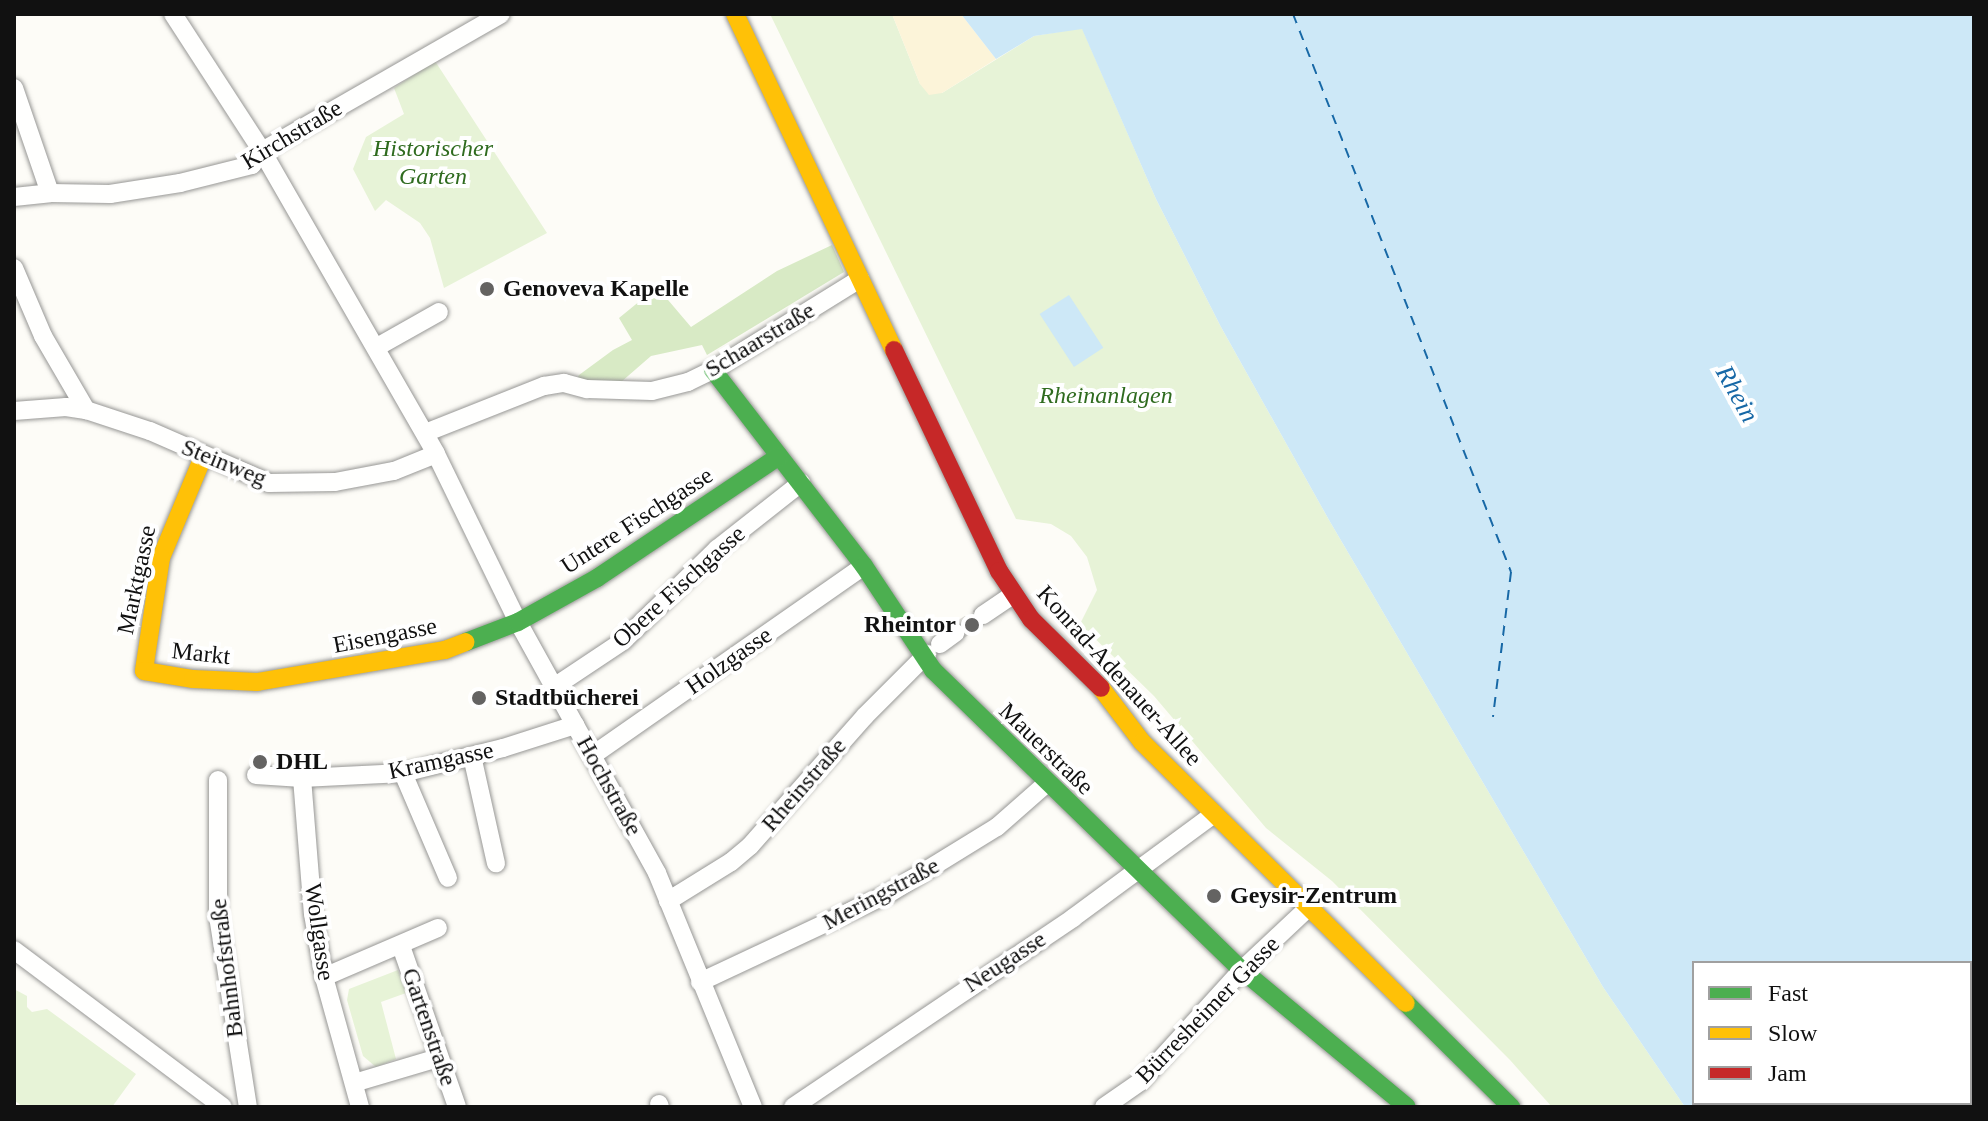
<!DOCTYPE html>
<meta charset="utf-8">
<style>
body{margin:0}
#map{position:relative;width:1988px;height:1121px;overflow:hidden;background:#fdfcf7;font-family:"Times New Roman",serif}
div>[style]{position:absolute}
.green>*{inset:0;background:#e7f3d7}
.forest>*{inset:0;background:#d8eac5}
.sand>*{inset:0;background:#fcf4d9}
.water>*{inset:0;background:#cde8f7;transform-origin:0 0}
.ferry>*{height:2px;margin-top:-1px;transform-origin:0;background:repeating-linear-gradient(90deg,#1768a6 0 10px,transparent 0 18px)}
.street-tunnel>*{height:18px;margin-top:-9px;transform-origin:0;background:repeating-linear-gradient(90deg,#dad9d4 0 18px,transparent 0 27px)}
.roads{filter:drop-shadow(0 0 2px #979795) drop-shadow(0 0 2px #979795)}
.street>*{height:18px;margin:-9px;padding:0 9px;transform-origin:9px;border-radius:9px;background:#fffffe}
.fast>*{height:18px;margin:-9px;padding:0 9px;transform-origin:9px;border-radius:9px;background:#4caf50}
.slow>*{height:18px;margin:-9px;padding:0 9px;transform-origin:9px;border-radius:9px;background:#ffc107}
.jam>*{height:18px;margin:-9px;padding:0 9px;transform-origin:9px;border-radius:9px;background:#c62828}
.dots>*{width:22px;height:22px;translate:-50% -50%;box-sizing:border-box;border:4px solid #fff;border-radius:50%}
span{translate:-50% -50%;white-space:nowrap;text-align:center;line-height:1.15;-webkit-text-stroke:8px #fff;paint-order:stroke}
.street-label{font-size:24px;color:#111}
.park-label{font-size:24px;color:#2f6b1f;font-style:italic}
.poi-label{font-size:24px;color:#111;font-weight:700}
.left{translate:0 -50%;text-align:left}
.right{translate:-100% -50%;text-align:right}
.water-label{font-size:26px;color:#1768a6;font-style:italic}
.frame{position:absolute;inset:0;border:16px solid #111;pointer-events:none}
.legend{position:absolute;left:1692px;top:961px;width:280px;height:144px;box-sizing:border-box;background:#fff;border:2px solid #a0a0a0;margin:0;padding:10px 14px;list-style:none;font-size:24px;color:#111}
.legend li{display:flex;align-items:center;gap:16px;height:40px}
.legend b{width:40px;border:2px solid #a0a0a0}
</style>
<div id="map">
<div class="green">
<div style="clip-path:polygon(770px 14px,892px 14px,920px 84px,942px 93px,1034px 36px,1082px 28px,1156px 199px,1221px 327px,1329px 520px,1603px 987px,1685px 1107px,1552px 1107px,1510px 1060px,1332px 881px,1266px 828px,1154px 696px,1080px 624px,1097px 590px,1087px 557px,1071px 536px,1051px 524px,1016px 519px)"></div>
<div style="clip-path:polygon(435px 61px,547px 233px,444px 288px,430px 238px,420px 223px,386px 200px,375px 211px,353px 169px,366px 137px,404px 114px,394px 88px)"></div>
<div style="clip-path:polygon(398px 970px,406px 993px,381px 1002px,396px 1059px,376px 1067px,363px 1056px,347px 1000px,349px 989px)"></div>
<div style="clip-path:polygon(14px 989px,27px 996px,27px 1007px,32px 1012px,47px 1009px,136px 1074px,112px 1107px,23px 1107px,14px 1100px)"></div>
</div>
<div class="forest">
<div style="clip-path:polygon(832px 245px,844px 272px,707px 355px,702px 345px,651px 356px,613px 389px,574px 384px,579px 375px,613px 350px,632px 340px,619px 318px,657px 287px,691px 327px,777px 271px)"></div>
</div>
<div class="sand">
<div style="clip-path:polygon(892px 14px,961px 14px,996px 59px,942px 93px,929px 95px,920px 84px)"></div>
</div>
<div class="water">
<div style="clip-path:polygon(evenodd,961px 14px,1973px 14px,1974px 1107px,1685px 1107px,1603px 987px,1329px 520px,1221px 327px,1156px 199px,1082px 29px,1034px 36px,996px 59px,961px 14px,1694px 963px,1970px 963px,1970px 1103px,1694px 1103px,1694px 963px)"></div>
<div style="left:1069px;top:295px;width:63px;height:35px;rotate:57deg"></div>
</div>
<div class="ferry">
<div style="left:1293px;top:14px;width:599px;rotate:68.66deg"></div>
<div style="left:1511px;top:572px;width:146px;rotate:97.1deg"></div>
</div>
<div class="street-tunnel">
<div style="left:955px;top:633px;width:33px;rotate:-33deg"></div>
</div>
<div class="roads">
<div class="street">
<div style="left:173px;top:14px;width:163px;rotate:57deg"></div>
<div style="left:262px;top:151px;width:349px;rotate:60.1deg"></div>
<div style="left:436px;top:454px;width:187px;rotate:64deg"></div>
<div style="left:518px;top:622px;width:287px;rotate:61deg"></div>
<div style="left:657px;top:873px;width:253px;rotate:67.7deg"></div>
<div style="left:14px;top:88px;width:111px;rotate:71.1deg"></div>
<div style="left:14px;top:197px;width:36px;rotate:-6deg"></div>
<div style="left:50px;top:193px;width:60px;rotate:1deg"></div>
<div style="left:110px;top:194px;width:71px;rotate:-8.9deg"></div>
<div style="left:180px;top:183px;width:74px;rotate:-14deg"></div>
<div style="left:252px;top:165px;width:17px;rotate:-54deg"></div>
<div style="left:262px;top:151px;width:275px;rotate:-29.8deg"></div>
<div style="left:14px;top:268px;width:74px;rotate:66.9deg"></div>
<div style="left:43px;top:336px;width:86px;rotate:59.8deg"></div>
<div style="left:377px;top:347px;width:71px;rotate:-29.4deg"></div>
<div style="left:14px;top:411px;width:52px;rotate:-4.4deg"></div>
<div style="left:66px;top:407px;width:20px;rotate:9deg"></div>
<div style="left:86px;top:410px;width:67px;rotate:18.2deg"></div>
<div style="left:150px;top:431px;width:130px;rotate:23.6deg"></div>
<div style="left:269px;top:483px;width:66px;rotate:-0.9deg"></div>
<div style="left:335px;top:482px;width:60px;rotate:-10.6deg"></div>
<div style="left:394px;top:471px;width:45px;rotate:-22deg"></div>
<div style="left:425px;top:433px;width:128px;rotate:-21.6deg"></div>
<div style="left:544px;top:386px;width:20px;rotate:-9deg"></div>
<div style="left:564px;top:383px;width:24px;rotate:15deg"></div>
<div style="left:587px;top:389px;width:65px;rotate:1.8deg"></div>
<div style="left:652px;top:391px;width:37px;rotate:-14deg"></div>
<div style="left:688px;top:382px;width:28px;rotate:-26deg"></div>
<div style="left:713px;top:370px;width:173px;rotate:-31.8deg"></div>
<div style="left:983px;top:615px;width:37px;rotate:-34deg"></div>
<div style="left:940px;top:644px;width:19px;rotate:-36deg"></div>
<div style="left:554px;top:687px;width:83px;rotate:-33.7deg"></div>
<div style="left:623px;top:641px;width:132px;rotate:-44.4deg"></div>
<div style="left:717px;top:549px;width:107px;rotate:-38.2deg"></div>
<div style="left:593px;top:755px;width:330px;rotate:-34.9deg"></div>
<div style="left:472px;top:756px;width:110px;rotate:77.4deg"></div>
<div style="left:403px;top:773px;width:114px;rotate:66.8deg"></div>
<div style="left:256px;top:775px;width:46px;rotate:3.7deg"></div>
<div style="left:302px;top:778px;width:101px;rotate:-2.8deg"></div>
<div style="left:403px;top:773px;width:103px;rotate:-14deg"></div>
<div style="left:503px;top:748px;width:76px;rotate:-17.7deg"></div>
<div style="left:302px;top:778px;width:136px;rotate:85.4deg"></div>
<div style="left:313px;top:914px;width:64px;rotate:80.1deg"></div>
<div style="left:324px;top:977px;width:135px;rotate:74.5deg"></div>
<div style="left:218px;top:780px;width:136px;rotate:90deg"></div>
<div style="left:218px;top:916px;width:193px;rotate:81.1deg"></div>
<div style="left:668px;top:901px;width:74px;rotate:-31.8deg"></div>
<div style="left:731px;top:862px;width:25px;rotate:-40deg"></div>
<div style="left:750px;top:846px;width:174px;rotate:-48.5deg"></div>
<div style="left:865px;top:716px;width:88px;rotate:-45deg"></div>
<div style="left:401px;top:946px;width:170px;rotate:70.8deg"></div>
<div style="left:14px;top:950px;width:261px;rotate:36.9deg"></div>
<div style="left:324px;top:977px;width:124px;rotate:-23.3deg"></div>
<div style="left:700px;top:982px;width:208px;rotate:-25.1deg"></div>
<div style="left:888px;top:894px;width:128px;rotate:-31.6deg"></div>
<div style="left:997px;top:827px;width:67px;rotate:-41.3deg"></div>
<div style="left:354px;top:1083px;width:88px;rotate:-16.6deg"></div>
<div style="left:659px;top:1104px;width:3px;rotate:72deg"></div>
<div style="left:793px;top:1107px;width:338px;rotate:-34deg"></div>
<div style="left:1073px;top:918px;width:175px;rotate:-36.4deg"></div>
<div style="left:1104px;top:1107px;width:44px;rotate:-34.8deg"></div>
<div style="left:1140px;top:1082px;width:151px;rotate:-47.7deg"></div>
<div style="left:1242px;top:970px;width:91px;rotate:-43.2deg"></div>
</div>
<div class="fast">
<div style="left:713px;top:370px;width:247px;rotate:52.4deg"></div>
<div style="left:864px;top:566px;width:125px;rotate:56.4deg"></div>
<div style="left:933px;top:670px;width:431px;rotate:44.2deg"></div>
<div style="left:1242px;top:970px;width:214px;rotate:39.7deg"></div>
<div style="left:466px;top:642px;width:56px;rotate:-21deg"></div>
<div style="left:518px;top:622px;width:90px;rotate:-29.1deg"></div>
<div style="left:597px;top:578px;width:219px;rotate:-33.8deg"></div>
<div style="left:1406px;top:1003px;width:148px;rotate:44.7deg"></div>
</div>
<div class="slow">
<div style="left:735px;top:14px;width:372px;rotate:64.7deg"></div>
<div style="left:203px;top:457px;width:109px;rotate:112.6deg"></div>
<div style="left:161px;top:558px;width:114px;rotate:98.6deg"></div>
<div style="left:144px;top:671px;width:50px;rotate:9.3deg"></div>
<div style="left:193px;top:679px;width:64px;rotate:2.7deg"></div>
<div style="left:257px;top:682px;width:191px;rotate:-9.7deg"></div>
<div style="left:445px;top:650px;width:22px;rotate:-21deg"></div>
<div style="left:1101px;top:688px;width:68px;rotate:52.8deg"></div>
<div style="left:1142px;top:742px;width:371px;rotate:44.7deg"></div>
</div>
<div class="jam">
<div style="left:894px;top:350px;width:245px;rotate:64.6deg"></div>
<div style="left:999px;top:571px;width:58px;rotate:56.3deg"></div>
<div style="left:1031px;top:619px;width:98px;rotate:44.6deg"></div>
</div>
</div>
<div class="dots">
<div style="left:487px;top:289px;background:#646362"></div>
<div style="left:972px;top:625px;background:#646362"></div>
<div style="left:479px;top:698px;background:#646362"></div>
<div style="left:260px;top:762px;background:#646362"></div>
<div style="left:1214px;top:896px;background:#646362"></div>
</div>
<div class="street-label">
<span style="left:292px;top:135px;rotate:-31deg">Kirchstraße</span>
<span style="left:760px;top:340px;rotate:-31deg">Schaarstraße</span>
<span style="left:224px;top:463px;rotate:22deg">Steinweg</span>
<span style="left:637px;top:521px;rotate:-33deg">Untere Fischgasse</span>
<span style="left:137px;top:580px;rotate:-78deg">Marktgasse</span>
<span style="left:679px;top:587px;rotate:-42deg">Obere Fischgasse</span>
<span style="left:385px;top:636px;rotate:-11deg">Eisengasse</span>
<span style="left:201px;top:654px;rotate:6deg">Markt</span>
<span style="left:729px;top:661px;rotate:-35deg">Holzgasse</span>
<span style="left:1119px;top:676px;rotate:48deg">Konrad-Adenauer-Allee</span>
<span style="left:1046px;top:749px;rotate:44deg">Mauerstraße</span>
<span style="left:441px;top:761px;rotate:-12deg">Kramgasse</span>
<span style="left:804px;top:785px;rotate:-49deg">Rheinstraße</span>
<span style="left:609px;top:786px;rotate:61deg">Hochstraße</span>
<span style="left:881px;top:894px;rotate:-28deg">Meringstraße</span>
<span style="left:319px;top:932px;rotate:82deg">Wollgasse</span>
<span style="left:1005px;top:962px;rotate:-33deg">Neugasse</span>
<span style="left:227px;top:968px;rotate:-97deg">Bahnhofstraße</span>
<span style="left:1208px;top:1010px;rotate:-46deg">Bürresheimer Gasse</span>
<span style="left:429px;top:1027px;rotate:71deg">Gartenstraße</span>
</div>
<div class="park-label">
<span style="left:433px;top:163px">Historischer<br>Garten</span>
<span style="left:1106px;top:396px">Rheinanlagen</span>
</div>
<div class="poi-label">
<span class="left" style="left:503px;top:289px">Genoveva Kapelle</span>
<span class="right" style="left:956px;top:625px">Rheintor</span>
<span class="left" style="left:495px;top:698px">Stadtbücherei</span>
<span class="left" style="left:276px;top:762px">DHL</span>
<span class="left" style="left:1230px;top:896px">Geysir-Zentrum</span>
</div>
<div class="water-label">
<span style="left:1737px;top:394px;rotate:61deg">Rhein</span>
</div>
<div class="frame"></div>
<ul class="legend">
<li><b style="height:10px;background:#4caf50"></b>Fast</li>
<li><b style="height:10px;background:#ffc107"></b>Slow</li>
<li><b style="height:10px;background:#c62828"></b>Jam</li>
</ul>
</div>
